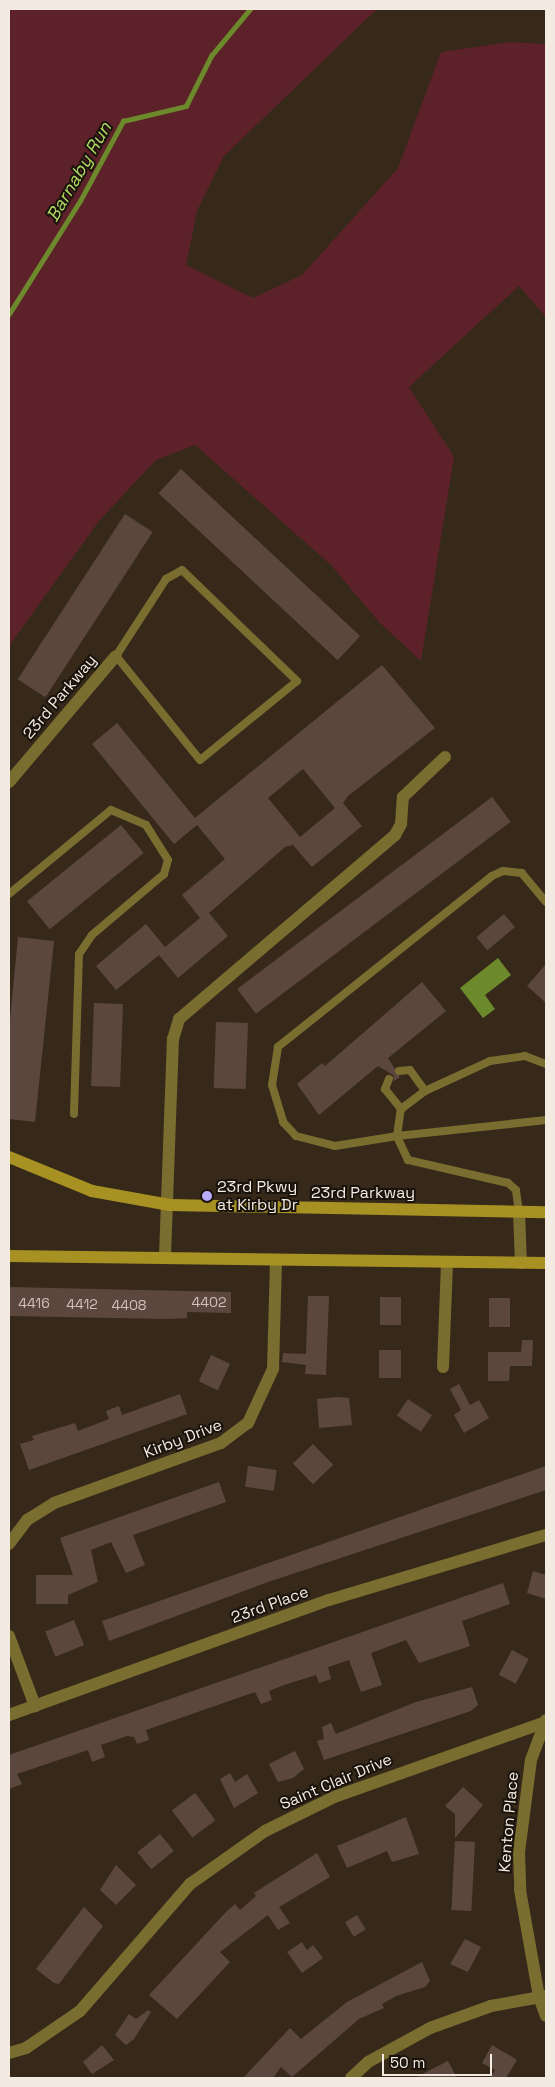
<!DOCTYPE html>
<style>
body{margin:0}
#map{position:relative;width:555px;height:2087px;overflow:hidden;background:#36291a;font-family:"Space Grotesk",sans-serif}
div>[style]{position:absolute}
.green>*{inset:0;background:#5d2129}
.water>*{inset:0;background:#6c892c}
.stream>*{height:4.5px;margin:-2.25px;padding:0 2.25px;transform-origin:2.25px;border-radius:2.25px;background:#6c892c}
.building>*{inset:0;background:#5c473f;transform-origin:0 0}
.lane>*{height:8px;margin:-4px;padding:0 4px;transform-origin:4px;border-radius:4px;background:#7a6d30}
.street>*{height:12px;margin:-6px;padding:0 6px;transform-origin:6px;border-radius:6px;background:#7a6d30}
.secondary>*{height:12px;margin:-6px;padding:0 6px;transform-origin:6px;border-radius:6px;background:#a69122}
.dots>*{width:14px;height:14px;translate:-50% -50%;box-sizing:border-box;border:2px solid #19130c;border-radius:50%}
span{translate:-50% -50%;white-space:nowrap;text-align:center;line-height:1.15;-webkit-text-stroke:4px #19130c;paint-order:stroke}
.number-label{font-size:14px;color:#cdc1b8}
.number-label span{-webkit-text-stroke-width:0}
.street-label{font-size:16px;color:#f3eae1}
.poi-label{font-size:16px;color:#f3eae1}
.left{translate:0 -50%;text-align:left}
.water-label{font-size:18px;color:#b2da62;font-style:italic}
.frame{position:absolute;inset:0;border:10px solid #f3eae1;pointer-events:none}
.scale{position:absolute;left:382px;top:2054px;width:110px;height:22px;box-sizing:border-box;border:2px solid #f3eae1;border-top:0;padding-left:6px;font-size:15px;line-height:18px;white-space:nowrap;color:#f3eae1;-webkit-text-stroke:4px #19130c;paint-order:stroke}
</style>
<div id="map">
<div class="green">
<div style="clip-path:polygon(9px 9px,377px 9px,224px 156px,197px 211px,186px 265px,253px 298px,302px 275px,398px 168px,441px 52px,510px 42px,546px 44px,546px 317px,519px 286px,409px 387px,454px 457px,421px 661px,378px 621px,331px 565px,195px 445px,156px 460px,99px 521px,9px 646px)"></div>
</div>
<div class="water">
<div style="clip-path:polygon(498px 958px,511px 975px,485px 995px,495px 1009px,483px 1018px,460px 988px)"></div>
</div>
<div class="stream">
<div style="left:9px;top:314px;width:133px;rotate:-57.9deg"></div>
<div style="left:80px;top:201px;width:91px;rotate:-61.7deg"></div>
<div style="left:123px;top:121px;width:65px;rotate:-13.4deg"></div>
<div style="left:186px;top:106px;width:56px;rotate:-63.4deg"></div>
<div style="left:211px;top:56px;width:61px;rotate:-50.3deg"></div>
</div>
<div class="building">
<div style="left:181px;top:469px;width:245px;height:33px;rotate:43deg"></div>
<div style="left:125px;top:514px;width:33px;height:197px;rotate:33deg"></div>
<div style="clip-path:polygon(evenodd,382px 665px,435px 728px,348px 796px,343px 803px,362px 826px,312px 867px,293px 845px,285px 847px,209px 913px,228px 936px,178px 978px,159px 955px,116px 990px,96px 966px,146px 924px,165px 947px,200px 918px,182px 895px,225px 859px,197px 825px,174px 844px,92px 744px,117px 723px,195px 818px,382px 665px,303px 769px,335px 808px,300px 837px,268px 798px,303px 769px)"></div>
<div style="left:492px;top:797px;width:31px;height:319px;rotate:53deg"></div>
<div style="left:121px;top:825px;width:36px;height:121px;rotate:51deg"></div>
<div style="left:504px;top:914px;width:17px;height:36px;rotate:50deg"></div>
<div style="clip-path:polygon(18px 937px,54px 941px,35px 1122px,9px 1119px,9px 1030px)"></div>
<div style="clip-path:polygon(546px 964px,546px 1003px,527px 986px)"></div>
<div style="clip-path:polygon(422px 982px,446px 1011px,388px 1058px,400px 1077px,394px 1081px,393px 1075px,378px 1066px,319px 1115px,297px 1084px,322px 1063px,325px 1066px)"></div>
<div style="left:94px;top:1003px;width:29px;height:83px;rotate:2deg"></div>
<div style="left:216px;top:1022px;width:32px;height:66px;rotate:2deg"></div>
<div style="clip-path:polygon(9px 1287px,231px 1292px,231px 1313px,187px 1312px,187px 1318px,166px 1319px,9px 1316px)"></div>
<div style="clip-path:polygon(308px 1296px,329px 1296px,326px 1375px,305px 1374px,306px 1365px,282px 1362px,283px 1353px,306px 1354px)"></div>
<div style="left:380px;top:1297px;width:21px;height:28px"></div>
<div style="left:489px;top:1298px;width:21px;height:29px"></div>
<div style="clip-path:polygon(522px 1340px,533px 1340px,532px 1366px,510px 1366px,509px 1381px,488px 1381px,488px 1352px,521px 1352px)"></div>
<div style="left:379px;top:1350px;width:22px;height:28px"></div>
<div style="left:211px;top:1355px;width:21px;height:29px;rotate:25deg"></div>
<div style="clip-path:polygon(459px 1384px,470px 1405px,479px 1400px,489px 1418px,464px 1433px,454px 1415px,461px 1410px,450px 1389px)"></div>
<div style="clip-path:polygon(180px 1394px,187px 1414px,29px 1470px,20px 1444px,34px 1440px,32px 1436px,75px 1423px,78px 1431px,109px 1419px,106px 1411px,119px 1406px,122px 1415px)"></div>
<div style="clip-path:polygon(338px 1397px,349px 1398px,352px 1425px,319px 1428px,317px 1399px)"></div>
<div style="left:408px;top:1399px;width:29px;height:20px;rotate:34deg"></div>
<div style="left:313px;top:1444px;width:29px;height:28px;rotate:46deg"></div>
<div style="left:248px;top:1466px;width:29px;height:21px;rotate:8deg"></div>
<div style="clip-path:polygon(546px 1466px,546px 1490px,268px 1582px,109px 1641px,102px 1621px)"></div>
<div style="clip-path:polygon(219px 1482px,226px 1502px,133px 1535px,145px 1565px,126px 1573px,111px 1542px,91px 1550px,98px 1582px,68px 1595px,68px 1604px,36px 1604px,36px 1575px,73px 1575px,60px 1538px)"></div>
<div style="clip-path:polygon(533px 1571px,546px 1575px,546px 1599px,527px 1593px)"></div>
<div style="clip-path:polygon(503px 1583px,510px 1604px,462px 1621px,470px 1646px,419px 1663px,406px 1640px,371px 1653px,382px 1685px,361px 1692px,349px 1660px,328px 1667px,331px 1679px,319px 1683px,316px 1675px,284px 1685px,269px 1691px,272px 1700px,261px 1704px,255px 1692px,146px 1730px,149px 1740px,137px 1744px,134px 1737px,127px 1736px,101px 1745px,105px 1757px,92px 1762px,88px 1750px,17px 1774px,22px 1784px,9px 1789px,9px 1755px)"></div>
<div style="left:74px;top:1620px;width:27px;height:31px;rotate:68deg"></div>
<div style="left:512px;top:1650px;width:19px;height:28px;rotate:28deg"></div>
<div style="clip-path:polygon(472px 1687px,478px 1705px,471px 1711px,324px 1760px,317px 1741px,324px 1739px,322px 1727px,331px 1723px,336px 1734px,416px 1702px)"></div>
<div style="clip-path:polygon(295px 1751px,304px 1769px,293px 1778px,278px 1782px,269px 1764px)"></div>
<div style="clip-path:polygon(230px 1773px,235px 1782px,247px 1774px,258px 1793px,234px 1808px,220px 1779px)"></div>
<div style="clip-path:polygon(463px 1787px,483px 1805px,455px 1838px,455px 1814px,445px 1806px)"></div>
<div style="left:195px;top:1793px;width:34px;height:29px;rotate:53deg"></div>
<div style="clip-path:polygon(406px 1817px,419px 1854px,392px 1862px,387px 1851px,347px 1868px,337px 1846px)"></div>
<div style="left:160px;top:1834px;width:22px;height:29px;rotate:51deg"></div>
<div style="left:455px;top:1841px;width:20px;height:69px;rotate:3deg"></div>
<div style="clip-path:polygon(317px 1853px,330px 1877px,279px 1907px,290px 1923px,278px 1930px,268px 1915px,220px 1952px,230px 1962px,177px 2019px,149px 1995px,226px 1912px,235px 1904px,240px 1910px,256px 1896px,254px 1893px)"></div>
<div style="clip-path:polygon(116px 1865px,136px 1885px,116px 1905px,100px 1890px)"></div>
<div style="clip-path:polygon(84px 1907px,103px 1926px,59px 1984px,54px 1983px,36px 1969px)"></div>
<div style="left:357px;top:1915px;width:17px;height:14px;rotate:59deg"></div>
<div style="clip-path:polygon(465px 1939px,481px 1947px,468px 1972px,450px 1964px)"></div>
<div style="clip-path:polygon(302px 1942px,307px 1950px,313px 1945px,323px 1958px,302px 1973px,287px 1952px)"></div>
<div style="clip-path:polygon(422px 1962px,430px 1981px,425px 1987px,396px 1996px,382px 2004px,384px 2008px,359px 2019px,292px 2077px,281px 2067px,273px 2078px,243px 2078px,290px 2028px,301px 2039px,347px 2002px)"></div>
<div style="clip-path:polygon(148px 2010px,151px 2012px,134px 2039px,126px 2045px,115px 2035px,129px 2014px,136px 2019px)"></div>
<div style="clip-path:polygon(102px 2045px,114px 2060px,92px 2074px,83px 2062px)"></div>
<div style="clip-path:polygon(492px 2045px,517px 2060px,506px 2078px,490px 2078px,495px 2070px,482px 2063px)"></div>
<div style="clip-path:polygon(448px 2061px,457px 2078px,415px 2078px,430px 2070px)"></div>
</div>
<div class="lane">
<div style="left:182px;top:570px;width:160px;rotate:44deg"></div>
<div style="left:297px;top:681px;width:125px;rotate:140.8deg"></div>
<div style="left:200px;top:760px;width:134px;rotate:-128.9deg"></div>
<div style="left:116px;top:656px;width:92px;rotate:-57deg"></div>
<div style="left:166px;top:579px;width:18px;rotate:-29deg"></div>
<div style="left:9px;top:894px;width:132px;rotate:-39.5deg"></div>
<div style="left:111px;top:810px;width:38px;rotate:23deg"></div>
<div style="left:146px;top:825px;width:41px;rotate:57.8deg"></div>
<div style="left:168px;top:860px;width:15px;rotate:106deg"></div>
<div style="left:164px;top:874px;width:94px;rotate:139.7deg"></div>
<div style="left:92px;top:935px;width:23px;rotate:124deg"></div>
<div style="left:79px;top:954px;width:160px;rotate:91.8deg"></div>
<div style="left:546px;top:902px;width:38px;rotate:-130deg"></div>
<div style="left:522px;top:873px;width:19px;rotate:-174deg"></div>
<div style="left:503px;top:871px;width:12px;rotate:156deg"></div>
<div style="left:492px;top:876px;width:274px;rotate:141.4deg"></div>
<div style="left:278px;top:1047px;width:38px;rotate:99deg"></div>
<div style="left:272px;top:1085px;width:39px;rotate:73deg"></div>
<div style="left:283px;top:1122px;width:19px;rotate:47deg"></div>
<div style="left:296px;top:1136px;width:40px;rotate:14.4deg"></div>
<div style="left:335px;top:1146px;width:63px;rotate:-9.2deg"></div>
<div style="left:397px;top:1136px;width:27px;rotate:-82deg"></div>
<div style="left:401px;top:1109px;width:30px;rotate:-37deg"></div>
<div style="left:425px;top:1091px;width:72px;rotate:-24.8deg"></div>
<div style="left:490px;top:1061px;width:35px;rotate:-8deg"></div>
<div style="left:525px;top:1056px;width:22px;rotate:21deg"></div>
<div style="left:399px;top:1071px;width:11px;rotate:-5deg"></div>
<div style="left:410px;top:1070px;width:26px;rotate:54deg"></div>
<div style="left:389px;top:1079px;width:11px;rotate:112deg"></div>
<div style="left:385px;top:1089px;width:26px;rotate:51deg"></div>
<div style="left:519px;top:1212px;width:22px;rotate:-98deg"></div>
<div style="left:516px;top:1190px;width:11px;rotate:-139deg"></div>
<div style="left:508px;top:1183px;width:103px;rotate:-167deg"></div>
<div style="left:408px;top:1160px;width:26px;rotate:-115deg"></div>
<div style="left:397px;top:1136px;width:150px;rotate:-6.1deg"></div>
</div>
<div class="street">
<div style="left:9px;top:782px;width:165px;rotate:-49.7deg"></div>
<div style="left:519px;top:1212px;width:51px;rotate:87.8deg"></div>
<div style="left:165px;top:1256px;width:217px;rotate:-87.9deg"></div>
<div style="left:173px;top:1039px;width:21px;rotate:-73deg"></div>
<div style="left:179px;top:1019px;width:284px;rotate:-40.4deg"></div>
<div style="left:395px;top:835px;width:13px;rotate:-61deg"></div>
<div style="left:401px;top:824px;width:27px;rotate:-86deg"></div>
<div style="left:403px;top:797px;width:58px;rotate:-43.6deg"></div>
<div style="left:443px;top:1367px;width:104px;rotate:-87.8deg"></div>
<div style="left:9px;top:1544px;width:30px;rotate:-53deg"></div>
<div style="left:27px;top:1520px;width:32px;rotate:-32deg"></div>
<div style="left:54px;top:1503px;width:177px;rotate:-19.8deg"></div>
<div style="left:221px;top:1443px;width:34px;rotate:-37deg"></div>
<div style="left:248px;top:1423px;width:60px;rotate:-65.2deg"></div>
<div style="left:273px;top:1369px;width:108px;rotate:-88.4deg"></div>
<div style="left:9px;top:1636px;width:75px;rotate:69.6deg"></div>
<div style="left:9px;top:1715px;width:340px;rotate:-19.8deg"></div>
<div style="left:329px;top:1600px;width:227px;rotate:-16.7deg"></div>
<div style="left:546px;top:1720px;width:43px;rotate:110.6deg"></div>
<div style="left:531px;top:1760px;width:93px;rotate:97.4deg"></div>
<div style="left:519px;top:1852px;width:38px;rotate:88deg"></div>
<div style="left:520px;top:1890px;width:109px;rotate:79.9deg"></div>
<div style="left:539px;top:1997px;width:20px;rotate:70deg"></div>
<div style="left:9px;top:2053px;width:18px;rotate:-16deg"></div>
<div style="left:26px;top:2048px;width:65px;rotate:-34.4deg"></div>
<div style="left:80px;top:2011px;width:168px;rotate:-49.1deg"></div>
<div style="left:190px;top:1884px;width:92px;rotate:-35.2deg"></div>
<div style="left:265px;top:1831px;width:77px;rotate:-26.2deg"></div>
<div style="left:334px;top:1797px;width:225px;rotate:-19.5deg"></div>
<div style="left:351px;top:2078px;width:23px;rotate:-43deg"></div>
<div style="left:368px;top:2062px;width:71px;rotate:-28.7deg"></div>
<div style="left:430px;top:2028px;width:65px;rotate:-19.8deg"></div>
<div style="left:491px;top:2006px;width:56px;rotate:-10.3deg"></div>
</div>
<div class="secondary">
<div style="left:9px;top:1157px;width:90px;rotate:22.3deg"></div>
<div style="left:92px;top:1191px;width:79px;rotate:10.2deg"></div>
<div style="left:170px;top:1205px;width:376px;rotate:1.1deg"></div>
<div style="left:9px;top:1256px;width:537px;rotate:0.75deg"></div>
</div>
<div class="dots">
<div style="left:207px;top:1196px;background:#b8abf7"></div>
</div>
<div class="number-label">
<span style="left:209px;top:1302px">4402</span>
<span style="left:34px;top:1303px">4416</span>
<span style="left:82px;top:1304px">4412</span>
<span style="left:129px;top:1305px">4408</span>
</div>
<div class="street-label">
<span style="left:60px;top:697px;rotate:-50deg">23rd Parkway</span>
<span style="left:363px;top:1193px">23rd Parkway</span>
<span style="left:183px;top:1439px;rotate:-21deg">Kirby Drive</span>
<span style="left:270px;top:1605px;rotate:-20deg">23rd Place</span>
<span style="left:336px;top:1782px;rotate:-23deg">Saint Clair Drive</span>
<span style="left:509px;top:1822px;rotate:-85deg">Kenton Place</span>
</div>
<div class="poi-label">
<span class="left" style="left:217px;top:1196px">23rd Pkwy<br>at Kirby Dr</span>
</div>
<div class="water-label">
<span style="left:79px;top:172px;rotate:-60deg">Barnaby Run</span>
</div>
<div class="frame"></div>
<div class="scale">50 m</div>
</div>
